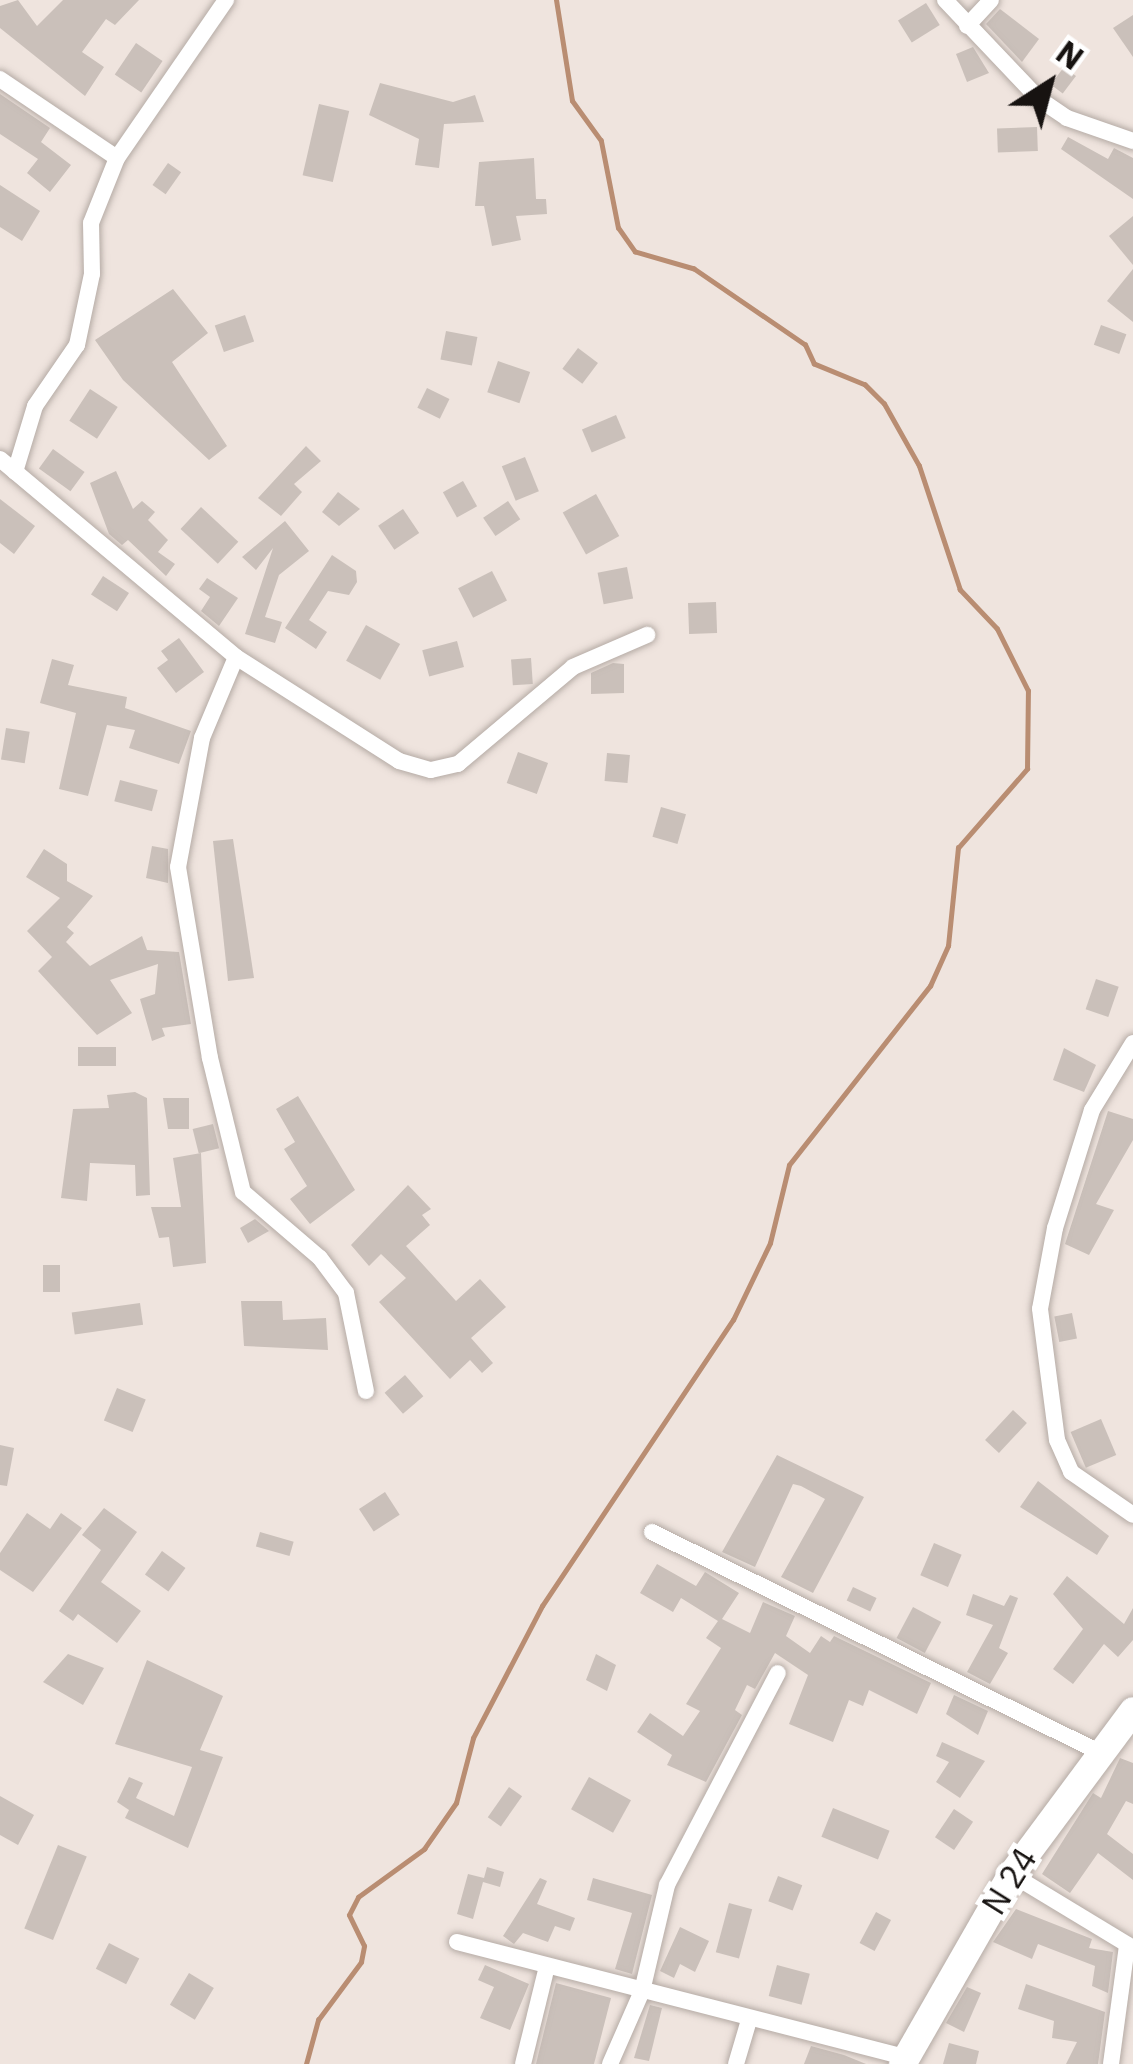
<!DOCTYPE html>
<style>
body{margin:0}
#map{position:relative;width:1133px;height:2064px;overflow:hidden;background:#efe4de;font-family:"IBM Plex Sans",sans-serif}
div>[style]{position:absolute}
.stream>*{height:4.5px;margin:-2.25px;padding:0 2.25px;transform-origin:2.25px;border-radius:2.25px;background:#b98d72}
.building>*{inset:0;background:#cac0ba;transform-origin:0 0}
.roads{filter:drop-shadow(0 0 3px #b5aba5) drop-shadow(0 0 3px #b5aba5)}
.minor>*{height:16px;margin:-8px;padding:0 8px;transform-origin:8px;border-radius:8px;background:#fff}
.primary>*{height:27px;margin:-13.5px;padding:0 13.5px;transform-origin:13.5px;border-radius:13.5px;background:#fff}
span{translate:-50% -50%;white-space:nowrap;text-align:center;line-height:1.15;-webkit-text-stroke:10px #fff;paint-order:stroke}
.street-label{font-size:33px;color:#171311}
.north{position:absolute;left:989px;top:24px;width:120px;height:120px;-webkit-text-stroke:9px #fff;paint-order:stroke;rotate:36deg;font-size:33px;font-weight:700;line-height:48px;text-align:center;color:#171311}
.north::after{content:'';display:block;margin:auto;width:42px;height:54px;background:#171311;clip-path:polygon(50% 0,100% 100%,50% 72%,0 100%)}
</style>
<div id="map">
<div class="stream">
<div style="left:306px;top:2064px;width:46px;rotate:-74.7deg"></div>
<div style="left:318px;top:2020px;width:72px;rotate:-53.4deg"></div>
<div style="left:361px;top:1962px;width:16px;rotate:-79deg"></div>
<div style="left:364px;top:1946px;width:34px;rotate:-116deg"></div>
<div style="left:349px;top:1915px;width:20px;rotate:-63deg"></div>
<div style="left:358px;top:1897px;width:82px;rotate:-36deg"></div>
<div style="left:424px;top:1849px;width:56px;rotate:-55.2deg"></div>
<div style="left:456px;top:1803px;width:67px;rotate:-75.3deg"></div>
<div style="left:473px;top:1738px;width:149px;rotate:-62.4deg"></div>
<div style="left:542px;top:1606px;width:344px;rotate:-56.3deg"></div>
<div style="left:733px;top:1320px;width:85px;rotate:-64.3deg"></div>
<div style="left:770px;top:1243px;width:80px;rotate:-76.3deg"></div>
<div style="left:789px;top:1165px;width:228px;rotate:-51.8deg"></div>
<div style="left:930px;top:986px;width:44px;rotate:-65.8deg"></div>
<div style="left:948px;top:946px;width:99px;rotate:-84.2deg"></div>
<div style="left:958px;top:848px;width:105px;rotate:-48.9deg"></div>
<div style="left:1027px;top:769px;width:78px;rotate:-89.3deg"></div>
<div style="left:1028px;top:691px;width:69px;rotate:-116.6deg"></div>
<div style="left:997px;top:629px;width:54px;rotate:-133.5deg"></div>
<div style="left:960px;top:590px;width:131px;rotate:-108.3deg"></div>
<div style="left:919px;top:466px;width:71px;rotate:-119.4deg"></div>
<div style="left:884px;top:404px;width:27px;rotate:-135deg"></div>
<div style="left:865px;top:385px;width:55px;rotate:-157.6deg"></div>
<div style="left:814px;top:364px;width:21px;rotate:-115deg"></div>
<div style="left:805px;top:345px;width:135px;rotate:-145.6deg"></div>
<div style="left:694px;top:269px;width:61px;rotate:-163.9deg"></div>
<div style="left:635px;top:252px;width:29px;rotate:-125deg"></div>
<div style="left:618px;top:228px;width:89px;rotate:-101.1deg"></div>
<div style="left:601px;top:141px;width:49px;rotate:-125.9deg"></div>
<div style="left:572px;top:101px;width:102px;rotate:-99deg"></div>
</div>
<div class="building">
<div style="clip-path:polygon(18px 0,37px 26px,63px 0,139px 0,115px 25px,106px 19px,82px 52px,104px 67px,85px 96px,0 28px,0 6px)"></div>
<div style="left:926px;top:3px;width:26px;height:33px;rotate:58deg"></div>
<div style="clip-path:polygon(1000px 9px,1039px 39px,1022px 62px,986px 24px)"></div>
<div style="clip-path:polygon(1133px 15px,1133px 57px,1113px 28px)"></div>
<div style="left:136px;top:43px;width:32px;height:38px;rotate:34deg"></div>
<div style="clip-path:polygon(973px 47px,989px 73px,967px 82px,956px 54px)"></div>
<div style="left:1064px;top:67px;width:15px;height:22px;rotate:37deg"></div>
<div style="clip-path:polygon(380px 83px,453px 102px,475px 95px,484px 122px,444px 124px,439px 168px,415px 165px,419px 139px,369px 115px)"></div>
<div style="clip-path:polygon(0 94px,50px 128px,41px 142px,71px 165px,50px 192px,27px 173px,38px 159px,0 134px)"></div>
<div style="left:319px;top:104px;width:31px;height:73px;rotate:13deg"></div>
<div style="left:1037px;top:127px;width:24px;height:40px;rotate:88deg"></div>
<div style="clip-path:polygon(1068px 137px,1108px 159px,1114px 148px,1133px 158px,1133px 199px,1061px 149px)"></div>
<div style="clip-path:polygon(534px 158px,536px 199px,546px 199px,547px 214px,516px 216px,521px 240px,492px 246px,484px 206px,475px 206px,479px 162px)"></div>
<div style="left:168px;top:163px;width:16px;height:27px;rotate:35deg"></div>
<div style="clip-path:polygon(0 185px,40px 211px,22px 241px,0 227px)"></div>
<div style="clip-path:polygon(1133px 216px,1133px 265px,1109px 236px)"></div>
<div style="clip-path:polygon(1133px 269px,1133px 322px,1107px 301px)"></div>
<div style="clip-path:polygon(173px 289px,208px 333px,172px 362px,227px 446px,209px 460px,123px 380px,95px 340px)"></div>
<div style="left:245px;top:315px;width:28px;height:32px;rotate:71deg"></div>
<div style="left:1101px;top:325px;width:27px;height:21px;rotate:20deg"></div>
<div style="left:446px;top:331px;width:32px;height:29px;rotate:11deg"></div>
<div style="left:578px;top:348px;width:25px;height:26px;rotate:37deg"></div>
<div style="left:498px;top:361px;width:34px;height:33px;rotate:19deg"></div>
<div style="left:427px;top:388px;width:25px;height:22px;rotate:26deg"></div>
<div style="left:90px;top:389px;width:33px;height:38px;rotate:33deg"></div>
<div style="left:616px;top:415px;width:25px;height:37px;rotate:67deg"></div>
<div style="clip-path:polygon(306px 446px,321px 461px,294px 484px,302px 492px,281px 516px,258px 498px)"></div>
<div style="left:53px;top:449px;width:39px;height:24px;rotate:36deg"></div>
<div style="left:525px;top:457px;width:37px;height:25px;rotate:68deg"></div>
<div style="clip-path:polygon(116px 471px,133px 509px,142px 501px,155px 512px,148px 520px,168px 540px,158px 552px,175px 564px,166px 576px,128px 540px,122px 545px,109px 534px,90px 483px)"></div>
<div style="left:463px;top:481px;width:29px;height:23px;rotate:61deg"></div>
<div style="clip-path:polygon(338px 492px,360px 509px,339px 526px,322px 512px)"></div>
<div style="left:596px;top:494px;width:48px;height:38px;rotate:61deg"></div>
<div style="clip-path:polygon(0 499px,35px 526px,14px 554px,0 543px)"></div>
<div style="left:508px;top:501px;width:22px;height:30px;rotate:56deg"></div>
<div style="left:201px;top:507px;width:51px;height:30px;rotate:43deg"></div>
<div style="left:403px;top:509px;width:29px;height:30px;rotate:56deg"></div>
<div style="clip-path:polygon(285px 521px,309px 551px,279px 575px,265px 617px,282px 622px,275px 643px,245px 634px,273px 548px,256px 570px,242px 557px)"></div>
<div style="clip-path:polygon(332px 555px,356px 571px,357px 582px,349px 595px,328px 591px,309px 620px,327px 632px,316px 649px,285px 628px)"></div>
<div style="left:627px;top:567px;width:32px;height:30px;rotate:79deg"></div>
<div style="left:492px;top:571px;width:33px;height:38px;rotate:63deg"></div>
<div style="left:103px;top:576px;width:31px;height:22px;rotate:33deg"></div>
<div style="clip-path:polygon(207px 578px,238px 598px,219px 626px,201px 611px,210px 597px,199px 589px)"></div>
<div style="left:716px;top:602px;width:31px;height:28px;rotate:88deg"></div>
<div style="left:366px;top:625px;width:39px;height:41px;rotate:29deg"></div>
<div style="clip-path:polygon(179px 638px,204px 672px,176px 693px,157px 668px,168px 660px,161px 651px)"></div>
<div style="left:457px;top:641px;width:27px;height:36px;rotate:75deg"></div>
<div style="left:531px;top:658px;width:26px;height:20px;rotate:86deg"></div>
<div style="clip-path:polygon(52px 659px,74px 665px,68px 685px,127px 697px,125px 708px,191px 731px,179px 764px,129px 748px,135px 730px,107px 725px,88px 796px,59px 789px,76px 713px,40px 703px)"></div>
<div style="clip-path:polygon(613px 663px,624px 664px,624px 693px,591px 694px,591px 673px)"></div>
<div style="left:6px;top:728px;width:24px;height:32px;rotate:9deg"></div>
<div style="left:518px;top:752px;width:32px;height:33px;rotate:20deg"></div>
<div style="left:607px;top:753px;width:23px;height:28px;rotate:5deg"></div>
<div style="left:120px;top:780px;width:39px;height:22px;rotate:15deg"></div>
<div style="left:661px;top:807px;width:26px;height:31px;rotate:16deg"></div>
<div style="clip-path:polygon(233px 839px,254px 978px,228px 981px,213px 841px)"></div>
<div style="clip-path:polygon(152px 846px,168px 849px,168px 883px,146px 878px)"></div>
<div style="clip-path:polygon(44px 849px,67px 864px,67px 881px,93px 896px,67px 927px,74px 933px,66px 942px,90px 966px,142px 936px,147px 950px,179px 952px,191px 1024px,162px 1028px,165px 1036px,152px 1041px,140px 999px,155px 994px,158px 964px,110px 980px,132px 1013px,97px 1035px,38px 971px,52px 957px,27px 931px,60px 898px,26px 877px)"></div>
<div style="left:1096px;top:979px;width:24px;height:32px;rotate:19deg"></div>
<div style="left:78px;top:1047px;width:38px;height:19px"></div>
<div style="clip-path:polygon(1064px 1048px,1096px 1065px,1084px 1092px,1053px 1080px)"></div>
<div style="clip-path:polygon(135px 1092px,147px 1098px,150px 1195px,136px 1196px,135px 1165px,90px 1163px,87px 1201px,61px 1198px,73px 1109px,109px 1108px,107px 1095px)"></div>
<div style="clip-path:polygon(298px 1096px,355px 1190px,310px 1224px,290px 1199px,307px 1186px,284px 1149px,295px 1142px,276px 1109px)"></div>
<div style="clip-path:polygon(163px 1098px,189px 1098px,189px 1129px,168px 1129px)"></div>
<div style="clip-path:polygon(1108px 1111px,1133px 1119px,1133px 1140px,1096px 1204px,1114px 1210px,1089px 1255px,1065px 1244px)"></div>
<div style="left:213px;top:1124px;width:25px;height:21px;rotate:76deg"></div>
<div style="clip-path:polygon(201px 1153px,206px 1263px,173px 1267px,169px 1237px,159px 1238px,151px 1207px,181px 1207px,173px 1158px)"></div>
<div style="clip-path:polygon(408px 1185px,431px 1209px,422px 1215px,430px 1225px,406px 1246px,456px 1301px,480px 1279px,506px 1307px,471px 1338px,493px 1363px,482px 1373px,470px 1360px,450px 1379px,379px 1302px,406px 1278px,381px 1254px,369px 1266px,351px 1245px)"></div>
<div style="clip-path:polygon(255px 1219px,269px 1231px,248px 1243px,240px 1228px)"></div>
<div style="left:43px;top:1265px;width:17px;height:27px"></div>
<div style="clip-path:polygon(241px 1301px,282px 1301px,283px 1320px,326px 1318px,328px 1350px,244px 1346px)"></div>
<div style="left:140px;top:1303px;width:22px;height:69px;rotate:82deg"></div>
<div style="left:1072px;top:1313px;width:26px;height:18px;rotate:79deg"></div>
<div style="left:405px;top:1375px;width:28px;height:27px;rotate:49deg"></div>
<div style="left:117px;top:1388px;width:31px;height:35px;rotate:22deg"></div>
<div style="left:1013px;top:1410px;width:19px;height:41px;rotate:43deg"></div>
<div style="left:1101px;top:1419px;width:39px;height:33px;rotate:67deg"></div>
<div style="clip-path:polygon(0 1445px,14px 1448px,7px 1486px,0 1485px)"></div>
<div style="clip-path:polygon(777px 1455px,864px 1497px,813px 1593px,781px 1577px,825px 1499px,801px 1486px,793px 1484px,755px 1567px,722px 1552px)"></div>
<div style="clip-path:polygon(1038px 1481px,1109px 1536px,1097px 1555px,1020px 1507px)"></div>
<div style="left:385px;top:1492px;width:27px;height:31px;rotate:57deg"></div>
<div style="clip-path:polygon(104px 1508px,137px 1532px,101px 1582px,141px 1611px,117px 1643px,78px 1614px,73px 1621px,59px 1611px,101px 1550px,82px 1535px)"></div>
<div style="clip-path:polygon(27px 1513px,50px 1529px,61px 1513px,82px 1528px,33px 1592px,0 1570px,0 1553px)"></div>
<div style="left:260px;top:1532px;width:35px;height:15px;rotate:16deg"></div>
<div style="left:934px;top:1543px;width:30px;height:35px;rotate:23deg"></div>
<div style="left:162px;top:1551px;width:29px;height:29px;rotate:36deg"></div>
<div style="clip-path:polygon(657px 1564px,696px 1586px,705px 1572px,739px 1593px,722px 1619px,750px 1633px,763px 1602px,795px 1616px,786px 1636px,810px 1653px,821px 1636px,830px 1642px,834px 1636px,931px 1683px,917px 1714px,869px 1690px,863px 1706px,849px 1700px,833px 1742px,789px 1724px,808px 1675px,775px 1653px,755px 1689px,747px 1685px,735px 1710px,742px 1715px,706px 1782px,667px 1765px,672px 1755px,637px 1732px,650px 1713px,683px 1736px,700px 1711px,686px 1704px,721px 1648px,706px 1638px,718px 1621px,681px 1598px,673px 1612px,640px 1593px)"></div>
<div style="clip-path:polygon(1067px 1576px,1124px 1624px,1133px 1608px,1133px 1640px,1118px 1657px,1104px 1644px,1073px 1684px,1053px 1669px,1083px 1629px,1053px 1594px)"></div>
<div style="left:853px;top:1587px;width:26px;height:15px;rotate:25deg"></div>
<div style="clip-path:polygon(973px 1594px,1004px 1606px,1010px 1595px,1018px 1598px,999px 1648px,1008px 1653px,990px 1684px,967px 1672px,993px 1625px,966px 1615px)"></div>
<div style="left:913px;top:1607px;width:32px;height:35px;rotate:28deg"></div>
<div style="clip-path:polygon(68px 1654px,104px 1668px,83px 1705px,43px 1682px)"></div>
<div style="clip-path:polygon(596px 1654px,616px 1665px,607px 1691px,586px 1680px)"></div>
<div style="clip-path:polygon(147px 1660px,223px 1696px,200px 1750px,223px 1757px,188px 1848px,125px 1818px,129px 1810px,117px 1802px,129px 1777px,143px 1783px,136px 1798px,174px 1816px,192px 1767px,115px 1744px)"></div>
<div style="clip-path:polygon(954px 1695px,988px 1711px,978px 1735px,946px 1714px)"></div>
<div style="clip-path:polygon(942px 1742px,985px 1761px,960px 1798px,936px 1782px,949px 1762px,936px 1756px)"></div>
<div style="clip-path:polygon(1120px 1758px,1133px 1763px,1133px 1804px,1126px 1801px,1107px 1834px,1133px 1854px,1133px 1880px,1098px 1853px,1070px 1893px,1042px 1874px,1093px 1793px,1101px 1798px)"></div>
<div style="left:589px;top:1777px;width:48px;height:37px;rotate:29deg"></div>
<div style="left:509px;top:1787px;width:16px;height:37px;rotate:35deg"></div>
<div style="clip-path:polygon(0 1796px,34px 1815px,18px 1845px,0 1835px)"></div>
<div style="left:833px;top:1808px;width:61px;height:31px;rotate:22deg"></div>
<div style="left:954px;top:1809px;width:23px;height:34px;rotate:34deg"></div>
<div style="left:58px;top:1845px;width:31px;height:90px;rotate:22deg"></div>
<div style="clip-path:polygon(487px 1867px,504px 1872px,500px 1887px,483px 1882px,473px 1919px,457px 1914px,468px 1874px,484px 1878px)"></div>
<div style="left:778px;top:1876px;width:26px;height:27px;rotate:21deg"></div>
<div style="clip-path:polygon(540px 1878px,547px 1881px,537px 1904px,575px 1918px,570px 1931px,555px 1926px,548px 1942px,523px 1933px,514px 1944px,503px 1936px)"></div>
<div style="clip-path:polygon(593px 1878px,652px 1895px,632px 1974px,615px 1969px,632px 1913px,587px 1900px)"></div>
<div style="left:729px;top:1903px;width:24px;height:51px;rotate:15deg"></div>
<div style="clip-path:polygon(1016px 1909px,1092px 1939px,1089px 1948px,1113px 1952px,1108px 1993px,1092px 1986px,1095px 1966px,1038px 1944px,1032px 1959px,993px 1942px)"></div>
<div style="left:876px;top:1912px;width:17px;height:35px;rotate:28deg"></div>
<div style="clip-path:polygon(680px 1927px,709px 1941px,695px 1972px,680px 1964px,674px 1978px,660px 1971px)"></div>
<div style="left:109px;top:1943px;width:34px;height:29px;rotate:27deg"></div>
<div style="clip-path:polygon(485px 1965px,529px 1984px,510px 2030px,480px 2018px,494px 1987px,478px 1980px)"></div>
<div style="left:777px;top:1965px;width:34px;height:32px;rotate:15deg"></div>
<div style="left:189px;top:1973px;width:29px;height:37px;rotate:31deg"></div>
<div style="clip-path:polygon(556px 1983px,611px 1998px,594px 2064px,536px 2064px)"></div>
<div style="clip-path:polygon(1026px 1984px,1105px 2012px,1098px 2064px,1066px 2064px,1077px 2042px,1052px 2038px,1054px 2021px,1018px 2009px)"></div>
<div style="clip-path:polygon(967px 1987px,981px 1993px,964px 2032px,946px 2023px)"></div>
<div style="clip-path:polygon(650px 2005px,662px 2008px,649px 2061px,634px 2058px)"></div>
<div style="clip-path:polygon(949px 2043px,979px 2051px,976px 2064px,943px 2064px)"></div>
<div style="clip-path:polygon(811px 2046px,844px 2055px,866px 2064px,804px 2064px)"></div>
</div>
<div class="roads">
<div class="minor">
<div style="left:945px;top:0;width:137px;rotate:46.5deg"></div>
<div style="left:1039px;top:99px;width:34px;rotate:34deg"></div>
<div style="left:1067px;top:118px;width:70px;rotate:19.2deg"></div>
<div style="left:967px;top:26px;width:35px;rotate:-47deg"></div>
<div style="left:0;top:79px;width:141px;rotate:34deg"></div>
<div style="left:0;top:459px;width:308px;rotate:40deg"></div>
<div style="left:236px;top:657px;width:193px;rotate:32.5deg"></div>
<div style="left:399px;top:761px;width:33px;rotate:16deg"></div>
<div style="left:431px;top:770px;width:28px;rotate:-13deg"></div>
<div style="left:458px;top:764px;width:150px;rotate:-40.1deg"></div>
<div style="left:573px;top:667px;width:81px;rotate:-23.4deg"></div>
<div style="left:15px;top:472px;width:69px;rotate:-73.1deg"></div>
<div style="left:35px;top:406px;width:74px;rotate:-55.5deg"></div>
<div style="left:77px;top:345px;width:73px;rotate:-78.1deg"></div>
<div style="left:92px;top:274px;width:51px;rotate:-91.1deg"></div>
<div style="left:91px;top:223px;width:70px;rotate:-68.2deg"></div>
<div style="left:117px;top:158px;width:192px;rotate:-55.4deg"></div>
<div style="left:236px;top:657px;width:88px;rotate:112.8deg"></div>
<div style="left:202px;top:738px;width:131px;rotate:100.5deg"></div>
<div style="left:178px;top:867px;width:194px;rotate:80.5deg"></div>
<div style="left:210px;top:1058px;width:138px;rotate:76.2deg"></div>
<div style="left:243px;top:1192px;width:101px;rotate:40.6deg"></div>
<div style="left:320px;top:1258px;width:44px;rotate:53.4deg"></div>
<div style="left:346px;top:1293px;width:100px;rotate:78.5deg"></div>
<div style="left:1133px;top:1043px;width:79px;rotate:121.5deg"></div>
<div style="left:1092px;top:1110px;width:124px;rotate:107.4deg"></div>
<div style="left:1055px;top:1228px;width:82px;rotate:100.5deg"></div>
<div style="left:1040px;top:1309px;width:132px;rotate:82.6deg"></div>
<div style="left:1057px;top:1440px;width:35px;rotate:66deg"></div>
<div style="left:1071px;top:1472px;width:75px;rotate:34.7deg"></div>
<div style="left:652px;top:1532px;width:497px;rotate:26.2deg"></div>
<div style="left:1011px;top:1874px;width:143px;rotate:31.2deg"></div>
<div style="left:457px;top:1942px;width:463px;rotate:14.4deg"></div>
<div style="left:523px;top:2064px;width:101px;rotate:-76.2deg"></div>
<div style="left:610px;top:2064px;width:80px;rotate:-66.3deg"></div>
<div style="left:642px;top:1991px;width:109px;rotate:-76.7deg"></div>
<div style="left:667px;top:1885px;width:239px;rotate:-62.4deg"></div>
<div style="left:736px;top:2064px;width:46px;rotate:-73.5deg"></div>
<div style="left:1111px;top:2064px;width:120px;rotate:-82.3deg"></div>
</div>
<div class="primary">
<div style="left:902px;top:2064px;width:219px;rotate:-60.2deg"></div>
<div style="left:1011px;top:1874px;width:204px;rotate:-53.4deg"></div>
</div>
</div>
<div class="street-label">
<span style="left:1009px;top:1881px;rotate:-58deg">N 24</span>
</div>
<div class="north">N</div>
</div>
